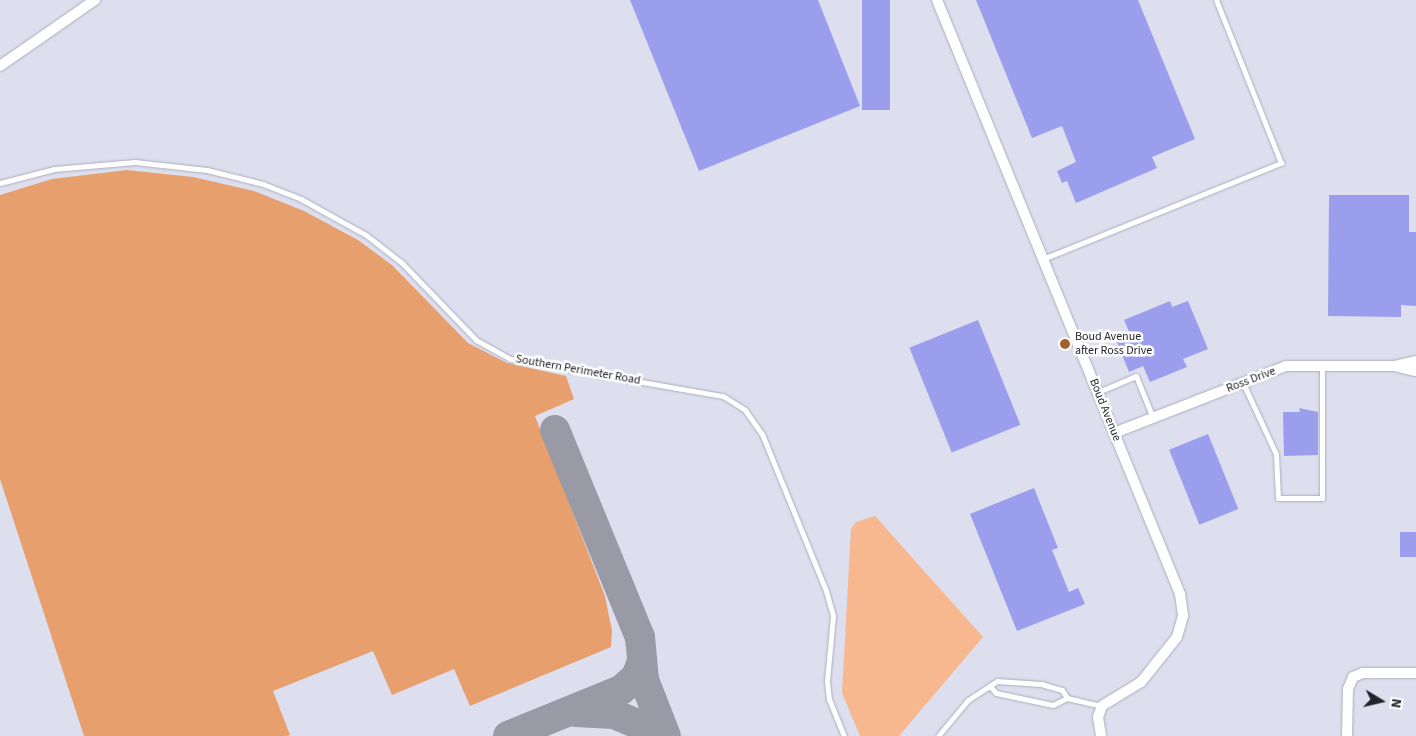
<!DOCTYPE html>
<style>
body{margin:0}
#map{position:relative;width:1416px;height:736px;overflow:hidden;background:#dddfef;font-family:"Source Sans 3",sans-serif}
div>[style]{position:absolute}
.green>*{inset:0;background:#e79f6e}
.water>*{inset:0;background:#f7b890}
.taxiway>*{height:30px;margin:-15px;padding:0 15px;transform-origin:15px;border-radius:15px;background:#999aa6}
.building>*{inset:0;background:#9a9eec;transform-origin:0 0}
.roads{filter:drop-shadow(0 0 1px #abadbc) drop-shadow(0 0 1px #abadbc)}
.service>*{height:5px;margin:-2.5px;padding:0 2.5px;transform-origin:2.5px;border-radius:2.5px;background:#fff}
.minor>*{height:10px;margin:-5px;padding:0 5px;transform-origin:5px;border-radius:5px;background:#fff}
.dots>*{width:14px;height:14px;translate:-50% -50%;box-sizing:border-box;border:2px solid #fff;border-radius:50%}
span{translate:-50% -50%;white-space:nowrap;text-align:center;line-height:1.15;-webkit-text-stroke:5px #fff;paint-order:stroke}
.poi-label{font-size:12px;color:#24242a}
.left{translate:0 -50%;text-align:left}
.street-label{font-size:12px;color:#24242a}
.north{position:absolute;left:1356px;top:676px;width:50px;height:50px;-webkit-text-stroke:4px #fff;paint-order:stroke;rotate:99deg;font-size:14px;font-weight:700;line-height:20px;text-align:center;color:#24242a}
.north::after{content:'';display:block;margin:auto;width:18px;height:22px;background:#24242a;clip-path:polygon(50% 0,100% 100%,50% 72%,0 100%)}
</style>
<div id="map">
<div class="green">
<div style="clip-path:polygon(127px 170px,193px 177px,254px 191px,304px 211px,358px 240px,392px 265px,468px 343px,507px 363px,566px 376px,574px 399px,535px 416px,605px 596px,612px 631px,611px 647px,470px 706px,454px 669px,392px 695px,373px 651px,273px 691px,290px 735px,287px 736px,84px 736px,0 479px,0 195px,52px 179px)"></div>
</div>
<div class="water">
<div style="clip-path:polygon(875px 516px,983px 637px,899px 736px,860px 736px,842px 693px,851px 529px,856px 522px)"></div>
</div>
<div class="taxiway">
<div style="left:555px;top:430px;width:224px;rotate:67.7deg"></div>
<div style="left:640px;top:637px;width:43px;rotate:84.7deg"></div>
<div style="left:644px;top:680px;width:60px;rotate:68.6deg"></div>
<div style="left:576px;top:712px;width:38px;rotate:3deg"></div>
<div style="left:614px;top:714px;width:28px;rotate:23deg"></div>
<div style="left:640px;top:725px;width:19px;rotate:36deg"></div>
<div style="left:508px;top:736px;width:122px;rotate:-22.2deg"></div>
<div style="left:621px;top:690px;width:20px;rotate:-41deg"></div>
<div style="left:636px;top:677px;width:17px;rotate:-69deg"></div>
</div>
<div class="building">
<div style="clip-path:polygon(630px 0,818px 0,860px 106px,699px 171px)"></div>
<div style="left:862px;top:0;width:28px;height:110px"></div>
<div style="clip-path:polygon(976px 0,1138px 0,1195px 139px,1152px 157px,1157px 168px,1076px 203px,1067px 181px,1062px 183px,1057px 171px,1076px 162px,1062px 126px,1032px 138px)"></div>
<div style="clip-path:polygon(1329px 195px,1409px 195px,1409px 232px,1416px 232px,1416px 306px,1401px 305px,1401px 317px,1328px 316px)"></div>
<div style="clip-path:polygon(1170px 301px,1172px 307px,1188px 301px,1208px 349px,1183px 359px,1187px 367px,1150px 382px,1143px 366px,1129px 372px,1117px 342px,1131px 336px,1124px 320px)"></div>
<div style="left:978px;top:320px;width:113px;height:74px;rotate:68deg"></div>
<div style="clip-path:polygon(1299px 408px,1318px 412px,1318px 455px,1284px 456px,1283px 412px,1300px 412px)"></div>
<div style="left:1208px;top:434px;width:81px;height:42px;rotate:68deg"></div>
<div style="clip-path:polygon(1034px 488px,1058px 548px,1052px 550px,1069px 592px,1078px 588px,1085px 604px,1017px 631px,970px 514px)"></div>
<div style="left:1400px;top:532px;width:16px;height:25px"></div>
</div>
<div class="roads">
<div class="service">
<div style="left:0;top:183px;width:56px;rotate:-14.5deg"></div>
<div style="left:54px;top:169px;width:81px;rotate:-4.9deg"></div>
<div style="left:135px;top:162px;width:72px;rotate:6.3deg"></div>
<div style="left:207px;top:170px;width:58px;rotate:14deg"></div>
<div style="left:263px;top:184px;width:41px;rotate:21.5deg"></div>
<div style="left:301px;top:199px;width:74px;rotate:29deg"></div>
<div style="left:366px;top:235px;width:46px;rotate:37.9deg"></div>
<div style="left:402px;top:263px;width:107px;rotate:46.1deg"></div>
<div style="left:476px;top:340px;width:39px;rotate:29deg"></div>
<div style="left:510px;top:359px;width:216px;rotate:9.9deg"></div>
<div style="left:723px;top:396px;width:26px;rotate:32deg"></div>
<div style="left:745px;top:410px;width:29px;rotate:55deg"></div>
<div style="left:762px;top:434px;width:170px;rotate:67.8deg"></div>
<div style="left:826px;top:591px;width:26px;rotate:74deg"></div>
<div style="left:833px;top:616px;width:65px;rotate:95.3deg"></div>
<div style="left:827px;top:681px;width:18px;rotate:84deg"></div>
<div style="left:829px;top:699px;width:40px;rotate:68deg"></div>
<div style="left:1043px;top:259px;width:257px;rotate:-22deg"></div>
<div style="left:1281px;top:163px;width:175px;rotate:-111.7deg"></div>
<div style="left:1243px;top:383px;width:78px;rotate:65.1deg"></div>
<div style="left:1276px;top:454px;width:44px;rotate:87.4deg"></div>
<div style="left:1278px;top:498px;width:44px"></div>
<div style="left:1322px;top:498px;width:132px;rotate:-90deg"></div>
<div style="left:1098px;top:392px;width:41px;rotate:-22.8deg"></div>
<div style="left:1136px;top:376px;width:45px;rotate:68deg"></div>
<div style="left:990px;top:686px;width:9px;rotate:49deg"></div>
<div style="left:996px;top:693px;width:58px;rotate:11.9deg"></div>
<div style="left:1053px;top:705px;width:16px;rotate:-27deg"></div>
<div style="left:1067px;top:698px;width:36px;rotate:13deg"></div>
<div style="left:938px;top:736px;width:47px;rotate:-50.2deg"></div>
<div style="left:968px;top:700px;width:35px;rotate:-33deg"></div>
<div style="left:997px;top:681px;width:44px;rotate:3.9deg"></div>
<div style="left:1041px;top:684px;width:22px;rotate:16deg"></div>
<div style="left:1062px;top:690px;width:9px;rotate:58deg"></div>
</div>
<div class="minor">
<div style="left:937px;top:0;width:642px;rotate:67.75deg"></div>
<div style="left:1180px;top:594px;width:22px;rotate:82deg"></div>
<div style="left:1183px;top:616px;width:22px;rotate:106deg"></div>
<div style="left:1177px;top:637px;width:58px;rotate:128.7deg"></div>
<div style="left:1141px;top:682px;width:46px;rotate:148.4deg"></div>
<div style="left:1102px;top:706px;width:12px;rotate:110deg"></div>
<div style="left:1098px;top:717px;width:19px;rotate:81deg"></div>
<div style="left:0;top:66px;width:116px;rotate:-34.8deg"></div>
<div style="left:1398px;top:367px;width:18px;rotate:13deg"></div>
<div style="left:1114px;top:433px;width:185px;rotate:-21.3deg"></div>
<div style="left:1286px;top:366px;width:108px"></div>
<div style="left:1394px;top:366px;width:23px;rotate:-13deg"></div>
<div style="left:1347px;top:736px;width:47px;rotate:-88.8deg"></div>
<div style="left:1348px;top:689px;width:13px;rotate:-67deg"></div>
<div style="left:1353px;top:677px;width:11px;rotate:-22deg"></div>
<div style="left:1363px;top:673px;width:53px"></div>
</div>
</div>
<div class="dots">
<div style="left:1065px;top:344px;background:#a46130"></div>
</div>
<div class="poi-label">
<span class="left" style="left:1075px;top:344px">Boud Avenue<br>after Ross Drive</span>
</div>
<div class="street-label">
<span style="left:578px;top:370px;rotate:10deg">Southern Perimeter Road</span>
<span style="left:1251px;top:380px;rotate:-21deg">Ross Drive</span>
<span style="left:1105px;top:410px;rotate:68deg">Boud Avenue</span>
</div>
<div class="north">N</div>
</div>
